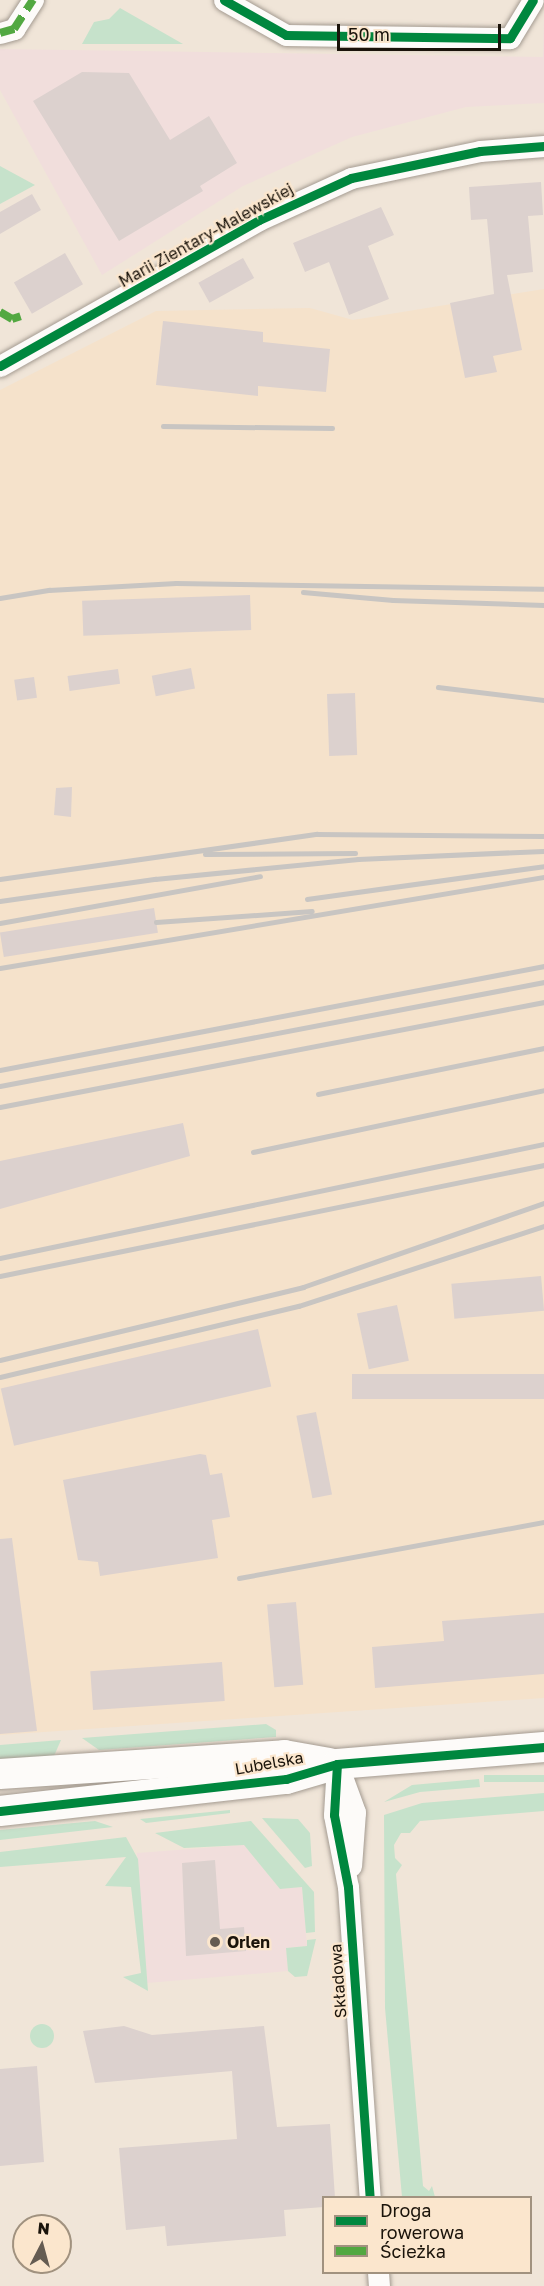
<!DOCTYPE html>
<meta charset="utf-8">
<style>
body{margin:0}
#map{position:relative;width:544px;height:2286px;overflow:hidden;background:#f0e5d8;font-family:"Golos Text",sans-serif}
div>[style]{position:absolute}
.commercial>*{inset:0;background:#f1dedc}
.built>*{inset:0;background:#f5e2cb}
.green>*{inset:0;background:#c6e2cb;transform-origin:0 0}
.round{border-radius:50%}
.building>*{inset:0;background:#dcd1ce;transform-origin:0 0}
.roads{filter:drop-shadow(0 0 2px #a49b91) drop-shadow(0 0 2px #a49b91)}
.street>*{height:21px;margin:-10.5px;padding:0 10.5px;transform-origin:10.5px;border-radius:10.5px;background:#fdfbf9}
.secondary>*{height:30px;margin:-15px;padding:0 15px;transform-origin:15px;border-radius:15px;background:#fdfbf9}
.rail>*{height:4.5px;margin:-2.25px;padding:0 2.25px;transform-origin:2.25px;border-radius:2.25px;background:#c8c5c2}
.quiet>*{height:8px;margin-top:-4px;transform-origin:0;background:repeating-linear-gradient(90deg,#52a841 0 15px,transparent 0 23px)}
.cycleway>*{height:9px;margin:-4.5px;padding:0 4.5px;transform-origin:4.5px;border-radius:4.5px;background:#00873e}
.dots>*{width:16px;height:16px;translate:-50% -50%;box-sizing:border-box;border:3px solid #fbe6cd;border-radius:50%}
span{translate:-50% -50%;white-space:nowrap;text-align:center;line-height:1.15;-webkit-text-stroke:4.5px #fbe6cd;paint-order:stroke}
.street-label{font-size:16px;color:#1a130a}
.poi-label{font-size:16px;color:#1a130a;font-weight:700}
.left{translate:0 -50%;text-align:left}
.legend{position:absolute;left:322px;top:2196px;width:210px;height:78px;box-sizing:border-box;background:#fbe6cd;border:2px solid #a1927f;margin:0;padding:8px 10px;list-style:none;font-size:18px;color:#1a130a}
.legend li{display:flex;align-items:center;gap:12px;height:30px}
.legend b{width:30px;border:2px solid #a1927f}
.north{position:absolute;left:12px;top:2214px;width:60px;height:60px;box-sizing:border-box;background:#fbe6cd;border:2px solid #a1927f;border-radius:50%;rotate:6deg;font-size:16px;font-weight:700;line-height:24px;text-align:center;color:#1a130a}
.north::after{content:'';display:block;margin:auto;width:21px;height:27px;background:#655c52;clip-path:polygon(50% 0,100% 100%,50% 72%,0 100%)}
.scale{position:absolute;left:337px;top:24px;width:164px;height:27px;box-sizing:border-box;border:3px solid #1a130a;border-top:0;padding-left:8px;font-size:18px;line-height:21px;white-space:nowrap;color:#1a130a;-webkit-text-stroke:4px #fbe6cd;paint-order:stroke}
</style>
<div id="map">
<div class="commercial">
<div style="clip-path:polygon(544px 12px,544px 103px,466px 107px,352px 137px,243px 186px,102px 275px,0 90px,0 49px,543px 57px)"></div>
<div style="clip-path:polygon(244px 1845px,280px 1889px,302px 1887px,307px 1946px,286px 1948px,288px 1971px,147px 1983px,137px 1853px)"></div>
</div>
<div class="built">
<div style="clip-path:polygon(544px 289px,544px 1698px,0 1735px,0 390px,156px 311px,310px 308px,353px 320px)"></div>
</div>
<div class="green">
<div style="clip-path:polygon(120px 8px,183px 44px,82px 44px,94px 22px,109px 19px)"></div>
<div style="clip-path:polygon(0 166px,35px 185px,0 204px)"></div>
<div style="clip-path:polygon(266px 1724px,276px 1730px,276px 1737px,99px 1750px,82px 1738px)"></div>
<div style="clip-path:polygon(61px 1740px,54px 1756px,0 1762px,0 1745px)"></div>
<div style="left:544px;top:1775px;width:7px;height:60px;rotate:90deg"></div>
<div style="clip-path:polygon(479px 1779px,480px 1787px,420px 1792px,384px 1802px,412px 1785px)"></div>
<div style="clip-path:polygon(544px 1793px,544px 1811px,420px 1821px,410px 1833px,401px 1833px,394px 1845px,395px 1858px,402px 1865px,396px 1874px,423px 2186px,429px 2191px,432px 2186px,435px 2197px,402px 2197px,385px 2008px,384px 1815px,422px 1803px)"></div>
<div style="clip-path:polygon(230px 1810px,230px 1813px,146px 1823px,140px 1819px)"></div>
<div style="clip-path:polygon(262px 1818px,298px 1819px,310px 1833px,312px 1866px,305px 1868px)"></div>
<div style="clip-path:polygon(95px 1821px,113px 1827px,0 1840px,0 1830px)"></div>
<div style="clip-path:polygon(251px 1821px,314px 1892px,315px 1932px,306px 1933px,302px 1887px,280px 1889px,244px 1845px,184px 1848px,155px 1833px)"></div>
<div style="clip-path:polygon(126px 1837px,138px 1859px,148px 1991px,123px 1977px,141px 1973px,131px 1887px,105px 1886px,126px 1857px,0 1867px,0 1852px)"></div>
<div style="clip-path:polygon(316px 1939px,307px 1976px,295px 1977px,288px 1971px,286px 1948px,307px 1946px,307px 1940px)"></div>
<div class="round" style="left:30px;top:2024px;width:24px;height:24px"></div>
</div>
<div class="building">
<div style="clip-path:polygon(82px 72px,129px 73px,170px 140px,209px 116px,237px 163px,200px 186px,203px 191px,119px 241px,33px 101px)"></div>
<div style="clip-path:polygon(541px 182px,543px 215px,528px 216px,533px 272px,507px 275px,522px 350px,493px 356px,497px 372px,465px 378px,450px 303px,494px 294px,487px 219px,471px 220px,469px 187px)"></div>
<div style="clip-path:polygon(32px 194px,41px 210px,0 234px,0 212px)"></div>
<div style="clip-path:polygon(381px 207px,394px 235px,368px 246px,389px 299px,349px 315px,329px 262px,305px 272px,293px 243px)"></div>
<div style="left:65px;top:253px;width:36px;height:59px;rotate:60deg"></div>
<div style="left:243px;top:258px;width:23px;height:51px;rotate:61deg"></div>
<div style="clip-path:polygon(163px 321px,263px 332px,263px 342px,330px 349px,326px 392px,258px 386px,258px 396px,156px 385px)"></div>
<div style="left:250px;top:595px;width:35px;height:168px;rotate:88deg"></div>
<div style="left:191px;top:668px;width:21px;height:40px;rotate:79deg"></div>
<div style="left:118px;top:669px;width:15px;height:51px;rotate:82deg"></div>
<div style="left:34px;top:677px;width:21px;height:20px;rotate:82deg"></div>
<div style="left:355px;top:693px;width:62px;height:28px;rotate:88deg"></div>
<div style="clip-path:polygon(72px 787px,71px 817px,54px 815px,56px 788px)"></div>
<div style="left:154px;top:908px;width:25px;height:156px;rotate:81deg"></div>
<div style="clip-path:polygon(183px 1123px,190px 1156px,0 1209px,0 1161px)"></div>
<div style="left:541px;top:1276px;width:35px;height:90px;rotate:85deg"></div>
<div style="left:397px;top:1305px;width:57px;height:41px;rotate:78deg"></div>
<div style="left:258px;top:1329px;width:59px;height:264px;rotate:77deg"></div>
<div style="left:544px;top:1374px;width:25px;height:192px;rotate:90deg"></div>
<div style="left:316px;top:1412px;width:84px;height:20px;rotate:79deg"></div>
<div style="clip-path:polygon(200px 1454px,206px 1455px,210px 1475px,222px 1473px,230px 1517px,212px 1520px,218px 1558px,100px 1576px,98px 1562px,78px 1560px,63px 1480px)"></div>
<div style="clip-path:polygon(12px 1538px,37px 1731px,0 1734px,0 1539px)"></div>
<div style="left:296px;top:1602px;width:83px;height:29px;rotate:85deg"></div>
<div style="clip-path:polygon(544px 1613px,544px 1674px,375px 1688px,372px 1647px,444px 1641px,442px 1621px)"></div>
<div style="left:222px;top:1662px;width:39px;height:132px;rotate:86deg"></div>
<div style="clip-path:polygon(215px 1860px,220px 1929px,244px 1927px,246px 1951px,186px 1956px,182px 1863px)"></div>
<div style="clip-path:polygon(124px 2026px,152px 2035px,264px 2026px,277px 2127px,330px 2124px,335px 2198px,324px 2198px,324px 2207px,284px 2210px,286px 2236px,167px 2246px,165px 2226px,126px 2230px,119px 2148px,237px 2139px,232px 2071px,95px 2083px,83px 2031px)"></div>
<div style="clip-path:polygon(37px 2066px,44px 2162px,0 2166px,0 2069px)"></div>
</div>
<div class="roads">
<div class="street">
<div style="left:224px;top:0;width:71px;rotate:29.4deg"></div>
<div style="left:286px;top:35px;width:224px;rotate:0.8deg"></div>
<div style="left:510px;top:38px;width:44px;rotate:-58.8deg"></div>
<div style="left:0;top:33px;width:15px;rotate:-16deg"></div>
<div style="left:14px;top:29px;width:35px;rotate:-57deg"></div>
<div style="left:0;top:366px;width:297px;rotate:-29.4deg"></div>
<div style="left:259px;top:220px;width:101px;rotate:-24.5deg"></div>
<div style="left:351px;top:178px;width:132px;rotate:-11.8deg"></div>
<div style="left:480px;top:151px;width:64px;rotate:-4.5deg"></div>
<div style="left:337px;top:1764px;width:51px;rotate:93.4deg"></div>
<div style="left:334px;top:1815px;width:73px;rotate:79deg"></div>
<div style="left:348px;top:1887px;width:312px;rotate:86deg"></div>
<div style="left:340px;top:1771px;width:44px;rotate:69.9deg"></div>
<div style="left:355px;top:1812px;width:54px;rotate:94.2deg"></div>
<div style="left:378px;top:2272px;width:14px;rotate:86deg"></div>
</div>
<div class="secondary">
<div style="left:0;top:1774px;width:285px;rotate:-3.8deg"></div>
<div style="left:284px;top:1755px;width:46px;rotate:10.1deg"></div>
<div style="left:0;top:1811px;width:288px;rotate:-6.4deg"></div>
<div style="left:286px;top:1779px;width:53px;rotate:-16.4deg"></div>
<div style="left:337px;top:1764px;width:208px;rotate:-4.7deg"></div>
</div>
</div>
<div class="rail">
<div style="left:163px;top:426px;width:169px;rotate:0.7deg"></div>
<div style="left:303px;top:592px;width:90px;rotate:5.1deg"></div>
<div style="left:393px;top:600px;width:151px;rotate:1.9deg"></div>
<div style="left:0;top:598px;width:50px;rotate:-9.3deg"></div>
<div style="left:49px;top:590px;width:127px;rotate:-3.2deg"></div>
<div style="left:176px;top:583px;width:368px;rotate:0.9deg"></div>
<div style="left:438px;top:687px;width:107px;rotate:7deg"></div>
<div style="left:205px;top:854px;width:150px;rotate:-0.4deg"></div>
<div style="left:0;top:879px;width:320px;rotate:-8.1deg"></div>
<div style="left:317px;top:834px;width:227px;rotate:0.5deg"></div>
<div style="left:307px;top:899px;width:239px;rotate:-7.9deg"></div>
<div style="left:0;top:901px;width:157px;rotate:-8.1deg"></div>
<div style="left:155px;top:879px;width:204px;rotate:-5.6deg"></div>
<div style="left:358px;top:859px;width:186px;rotate:-2.5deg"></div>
<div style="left:156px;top:922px;width:156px;rotate:-4deg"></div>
<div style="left:0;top:923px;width:264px;rotate:-10.2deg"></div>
<div style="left:0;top:968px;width:552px;rotate:-9.5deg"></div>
<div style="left:0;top:1070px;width:554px;rotate:-10.82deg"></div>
<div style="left:0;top:1086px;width:554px;rotate:-10.82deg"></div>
<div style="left:318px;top:1094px;width:231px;rotate:-11.5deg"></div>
<div style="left:0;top:1107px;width:554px;rotate:-10.92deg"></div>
<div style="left:253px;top:1152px;width:298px;rotate:-12deg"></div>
<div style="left:0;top:1258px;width:556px;rotate:-11.84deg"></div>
<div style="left:0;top:1276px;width:555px;rotate:-11.53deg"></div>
<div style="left:0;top:1360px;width:312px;rotate:-13.5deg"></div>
<div style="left:303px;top:1287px;width:255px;rotate:-19.2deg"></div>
<div style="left:0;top:1377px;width:307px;rotate:-13.4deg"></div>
<div style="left:299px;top:1306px;width:258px;rotate:-18.1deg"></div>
<div style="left:239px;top:1578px;width:310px;rotate:-10.4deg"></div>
</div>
<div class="quiet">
<div style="left:0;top:33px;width:15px;rotate:-16deg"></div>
<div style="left:14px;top:29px;width:35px;rotate:-57deg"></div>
<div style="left:0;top:312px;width:14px;rotate:30deg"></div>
<div style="left:12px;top:319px;width:9px;rotate:-18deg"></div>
</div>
<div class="cycleway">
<div style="left:224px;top:0;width:71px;rotate:29.4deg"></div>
<div style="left:286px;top:35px;width:224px;rotate:0.8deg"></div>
<div style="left:510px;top:38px;width:44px;rotate:-58.8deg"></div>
<div style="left:0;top:366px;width:297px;rotate:-29.4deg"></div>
<div style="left:259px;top:220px;width:101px;rotate:-24.5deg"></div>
<div style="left:351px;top:178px;width:132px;rotate:-11.8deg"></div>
<div style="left:480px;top:151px;width:64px;rotate:-4.5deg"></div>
<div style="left:337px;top:1764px;width:51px;rotate:93.4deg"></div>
<div style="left:334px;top:1815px;width:73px;rotate:79deg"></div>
<div style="left:348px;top:1887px;width:312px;rotate:86deg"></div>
<div style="left:0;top:1811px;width:288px;rotate:-6.4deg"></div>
<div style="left:286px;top:1779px;width:53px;rotate:-16.4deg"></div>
<div style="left:337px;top:1764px;width:208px;rotate:-4.7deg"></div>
</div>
<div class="dots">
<div style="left:215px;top:1942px;background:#655c52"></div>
</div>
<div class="street-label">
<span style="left:206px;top:235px;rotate:-29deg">Marii Zientary-Malewskiej</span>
<span style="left:269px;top:1763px;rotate:-10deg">Lubelska</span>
<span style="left:338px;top:1981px;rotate:-94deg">Składowa</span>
</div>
<div class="poi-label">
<span class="left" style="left:227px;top:1942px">Orlen</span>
</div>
<ul class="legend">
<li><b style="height:8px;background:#00873e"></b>Droga rowerowa</li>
<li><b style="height:8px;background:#52a841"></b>Ścieżka</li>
</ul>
<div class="north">N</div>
<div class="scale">50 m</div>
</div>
